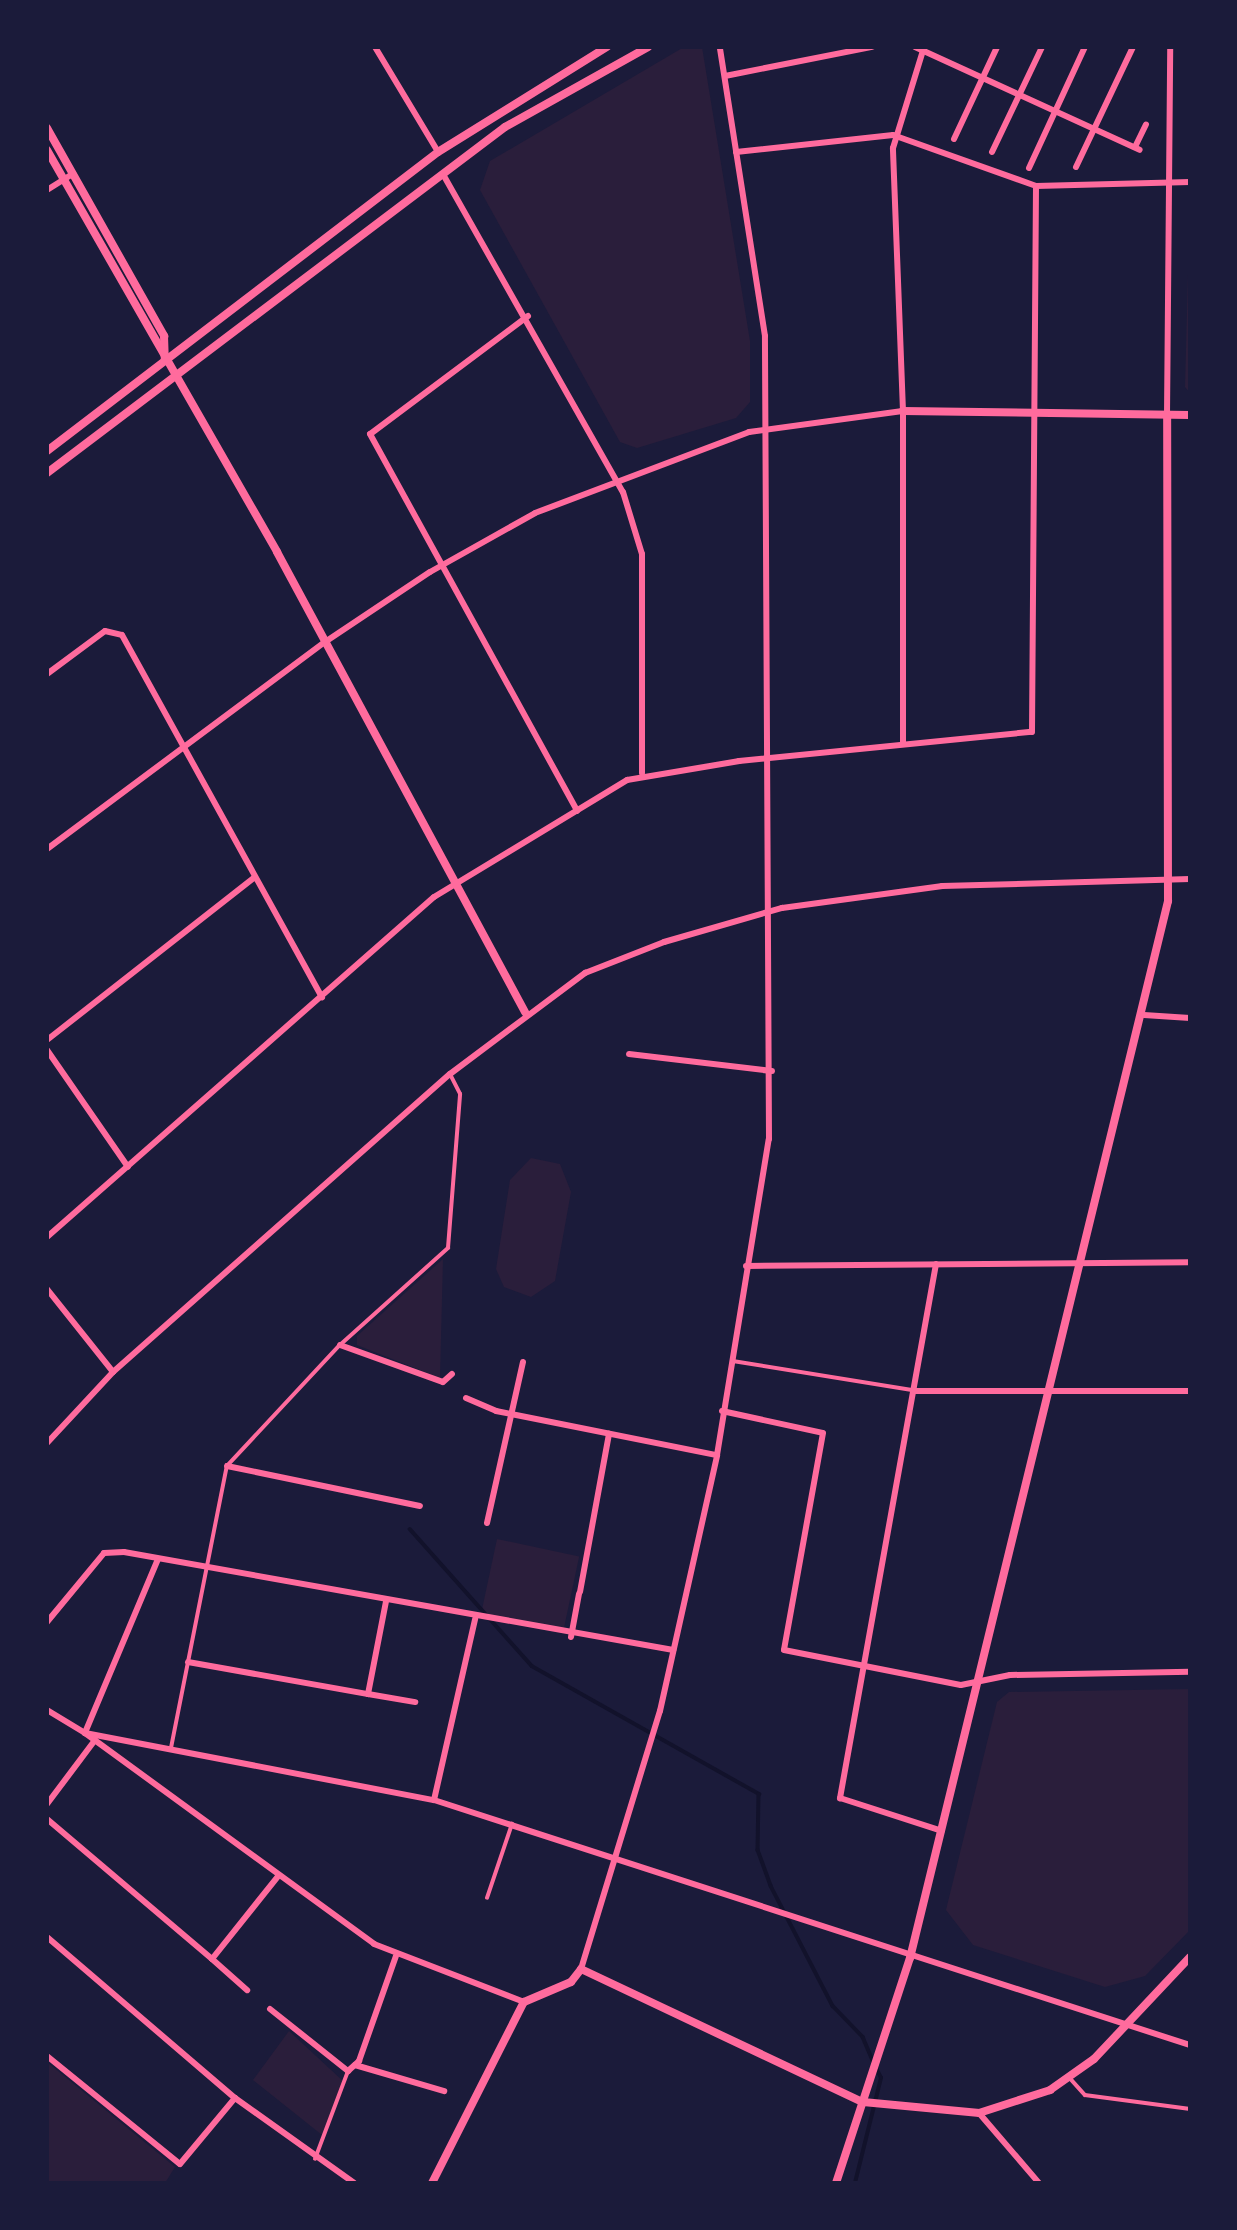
<!DOCTYPE html>
<style>
body{margin:0}
#map{position:relative;width:1237px;height:2230px;overflow:hidden;background:#1b1b3a;font-family:"Nunito Sans",sans-serif}
div>[style]{position:absolute}
.green>*{inset:0;background:#2a1e3b;transform-origin:0 0}
.stream>*{height:3.5px;margin:-1.75px;padding:0 1.75px;transform-origin:1.75px;border-radius:1.75px;background:#12122b}
.service>*{height:3.5px;margin:-1.75px;padding:0 1.75px;transform-origin:1.75px;border-radius:1.75px;background:#ff6b9d}
.minor>*{height:6px;margin:-3px;padding:0 3px;transform-origin:3px;border-radius:3px;background:#ff6b9d}
.tertiary>*{height:8px;margin:-4px;padding:0 4px;transform-origin:4px;border-radius:4px;background:#ff6b9d}
span{translate:-50% -50%;white-space:nowrap;text-align:center;line-height:1.15;-webkit-text-stroke:7px #1b1b3a;paint-order:stroke}
.frame{position:absolute;inset:0;border:49px solid #1b1b3a;pointer-events:none}
</style>
<div id="map">
<div class="green">
<div style="clip-path:polygon(684px 47px,702px 47px,750px 341px,750px 402px,736px 418px,637px 448px,620px 442px,480px 190px,490px 161px)"></div>
<div style="clip-path:polygon(1190px 197px,1190px 393px,1185px 387px)"></div>
<div style="clip-path:polygon(531px 1158px,560px 1164px,571px 1192px,555px 1281px,531px 1297px,504px 1287px,496px 1269px,510px 1180px)"></div>
<div style="clip-path:polygon(443px 1259px,440px 1378px,357px 1345px,357px 1336px)"></div>
<div style="left:497px;top:1539px;width:84px;height:76px;rotate:12deg"></div>
<div style="clip-path:polygon(1190px 1689px,1190px 1930px,1145px 1976px,1105px 1987px,973px 1945px,946px 1910px,997px 1702px,1009px 1692px)"></div>
<div style="clip-path:polygon(289px 2031px,344px 2082px,322px 2135px,253px 2080px)"></div>
<div style="clip-path:polygon(47px 2062px,175px 2167px,165px 2183px,47px 2183px)"></div>
</div>
<div class="stream">
<div style="left:410px;top:1529px;width:183px;rotate:48.3deg"></div>
<div style="left:532px;top:1666px;width:261px;rotate:29.4deg"></div>
<div style="left:759px;top:1794px;width:56px;rotate:91deg"></div>
<div style="left:758px;top:1850px;width:38px;rotate:70deg"></div>
<div style="left:771px;top:1886px;width:135px;rotate:62.7deg"></div>
<div style="left:833px;top:2006px;width:43px;rotate:45.9deg"></div>
<div style="left:863px;top:2037px;width:26px;rotate:67deg"></div>
<div style="left:855px;top:2183px;width:108px;rotate:-76.1deg"></div>
<div style="left:881px;top:2078px;width:11px;rotate:-117deg"></div>
</div>
<div class="service">
<div style="left:733px;top:1361px;width:181px;rotate:9.2deg"></div>
<div style="left:171px;top:1748px;width:288px;rotate:-78.8deg"></div>
<div style="left:227px;top:1466px;width:166px;rotate:-47deg"></div>
<div style="left:340px;top:1345px;width:145px;rotate:-41.9deg"></div>
<div style="left:448px;top:1248px;width:154px;rotate:-85.5deg"></div>
<div style="left:460px;top:1094px;width:22px;rotate:-117deg"></div>
<div style="left:487px;top:1898px;width:78px;rotate:-71.3deg"></div>
<div style="left:1069px;top:2077px;width:24px;rotate:48deg"></div>
<div style="left:1085px;top:2095px;width:106px;rotate:7.6deg"></div>
<div style="left:315px;top:2159px;width:94px;rotate:-69.4deg"></div>
</div>
<div class="minor">
<div style="left:375px;top:47px;width:122px;rotate:59deg"></div>
<div style="left:915px;top:47px;width:247px;rotate:24.6deg"></div>
<div style="left:725px;top:76px;width:150px;rotate:-11.2deg"></div>
<div style="left:954px;top:139px;width:102px;rotate:-64.9deg"></div>
<div style="left:1135px;top:147px;width:25px;rotate:-64deg"></div>
<div style="left:736px;top:152px;width:158px;rotate:-6.2deg"></div>
<div style="left:893px;top:135px;width:152px;rotate:19.6deg"></div>
<div style="left:1036px;top:186px;width:154px;rotate:-1.5deg"></div>
<div style="left:992px;top:152px;width:116px;rotate:-64.5deg"></div>
<div style="left:1076px;top:167px;width:133px;rotate:-64.6deg"></div>
<div style="left:1029px;top:168px;width:133px;rotate:-65.2deg"></div>
<div style="left:444px;top:176px;width:363px;rotate:60.5deg"></div>
<div style="left:623px;top:492px;width:65px;rotate:73deg"></div>
<div style="left:642px;top:554px;width:219px;rotate:90deg"></div>
<div style="left:47px;top:190px;width:31px;rotate:-32deg"></div>
<div style="left:528px;top:316px;width:197px;rotate:143.2deg"></div>
<div style="left:370px;top:434px;width:430px;rotate:61.2deg"></div>
<div style="left:1167px;top:416px;width:369px;rotate:-89.5deg"></div>
<div style="left:47px;top:674px;width:72px;rotate:-36.6deg"></div>
<div style="left:105px;top:631px;width:17px;rotate:13deg"></div>
<div style="left:122px;top:635px;width:414px;rotate:61.1deg"></div>
<div style="left:903px;top:744px;width:333px;rotate:-90deg"></div>
<div style="left:903px;top:411px;width:263px;rotate:-92.2deg"></div>
<div style="left:893px;top:148px;width:106px;rotate:-72.9deg"></div>
<div style="left:47px;top:849px;width:347px;rotate:-36.7deg"></div>
<div style="left:325px;top:642px;width:126px;rotate:-33.7deg"></div>
<div style="left:430px;top:572px;width:120px;rotate:-29.3deg"></div>
<div style="left:535px;top:513px;width:229px;rotate:-20.7deg"></div>
<div style="left:749px;top:432px;width:155px;rotate:-7.8deg"></div>
<div style="left:1144px;top:1015px;width:46px;rotate:3.7deg"></div>
<div style="left:47px;top:1040px;width:264px;rotate:-38.1deg"></div>
<div style="left:47px;top:1050px;width:142px;rotate:55.3deg"></div>
<div style="left:629px;top:1054px;width:144px;rotate:6.8deg"></div>
<div style="left:47px;top:1237px;width:515px;rotate:-41.3deg"></div>
<div style="left:434px;top:897px;width:226px;rotate:-31.2deg"></div>
<div style="left:627px;top:780px;width:114px;rotate:-9.6deg"></div>
<div style="left:739px;top:761px;width:294px;rotate:-5.7deg"></div>
<div style="left:1032px;top:732px;width:546px;rotate:-89.58deg"></div>
<div style="left:936px;top:1264px;width:543px;rotate:100.19deg"></div>
<div style="left:840px;top:1798px;width:107px;rotate:17.9deg"></div>
<div style="left:746px;top:1266px;width:444px;rotate:-0.5deg"></div>
<div style="left:47px;top:1289px;width:106px;rotate:51.5deg"></div>
<div style="left:340px;top:1345px;width:109px;rotate:19.8deg"></div>
<div style="left:443px;top:1382px;width:12px;rotate:-42deg"></div>
<div style="left:914px;top:1391px;width:276px"></div>
<div style="left:466px;top:1398px;width:33px;rotate:23deg"></div>
<div style="left:496px;top:1411px;width:225px;rotate:11.3deg"></div>
<div style="left:722px;top:1411px;width:103px;rotate:12.3deg"></div>
<div style="left:823px;top:1433px;width:220px;rotate:100.2deg"></div>
<div style="left:784px;top:1650px;width:180px;rotate:11.2deg"></div>
<div style="left:961px;top:1685px;width:50px;rotate:-11.5deg"></div>
<div style="left:1010px;top:1675px;width:180px;rotate:-1deg"></div>
<div style="left:47px;top:1443px;width:97px;rotate:-47.1deg"></div>
<div style="left:113px;top:1372px;width:450px;rotate:-41.5deg"></div>
<div style="left:450px;top:1074px;width:169px;rotate:-36.8deg"></div>
<div style="left:585px;top:973px;width:85px;rotate:-21.4deg"></div>
<div style="left:664px;top:942px;width:123px;rotate:-16.1deg"></div>
<div style="left:782px;top:908px;width:162px;rotate:-7.8deg"></div>
<div style="left:942px;top:886px;width:248px;rotate:-1.6deg"></div>
<div style="left:227px;top:1466px;width:197px;rotate:11.7deg"></div>
<div style="left:487px;top:1523px;width:165px;rotate:-77.4deg"></div>
<div style="left:158px;top:1559px;width:189px;rotate:112.8deg"></div>
<div style="left:85px;top:1733px;width:358px;rotate:36.1deg"></div>
<div style="left:374px;top:1944px;width:161px;rotate:21.1deg"></div>
<div style="left:580px;top:1592px;width:161px;rotate:-79.6deg"></div>
<div style="left:47px;top:1622px;width:89px;rotate:-50.4deg"></div>
<div style="left:104px;top:1553px;width:20px;rotate:-3deg"></div>
<div style="left:124px;top:1552px;width:558px;rotate:10.12deg"></div>
<div style="left:571px;top:1637px;width:44px;rotate:-79.5deg"></div>
<div style="left:188px;top:1662px;width:183px;rotate:10.1deg"></div>
<div style="left:368px;top:1694px;width:95px;rotate:-79deg"></div>
<div style="left:368px;top:1694px;width:48px;rotate:9.7deg"></div>
<div style="left:47px;top:1710px;width:44px;rotate:31.2deg"></div>
<div style="left:85px;top:1733px;width:355px;rotate:10.9deg"></div>
<div style="left:434px;top:1800px;width:795px;rotate:17.96deg"></div>
<div style="left:434px;top:1800px;width:186px;rotate:-77.2deg"></div>
<div style="left:47px;top:1804px;width:80px;rotate:-53.1deg"></div>
<div style="left:47px;top:1819px;width:216px;rotate:40.3deg"></div>
<div style="left:212px;top:1959px;width:107px;rotate:-51.4deg"></div>
<div style="left:47px;top:1937px;width:248px;rotate:40.6deg"></div>
<div style="left:235px;top:2098px;width:146px;rotate:35.5deg"></div>
<div style="left:212px;top:1959px;width:47px;rotate:41.5deg"></div>
<div style="left:581px;top:1969px;width:270px;rotate:-73deg"></div>
<div style="left:660px;top:1711px;width:262px;rotate:-77.4deg"></div>
<div style="left:717px;top:1455px;width:320px;rotate:-80.7deg"></div>
<div style="left:769px;top:1139px;width:803px;rotate:-90.29deg"></div>
<div style="left:765px;top:336px;width:292px;rotate:-98.9deg"></div>
<div style="left:270px;top:2009px;width:100px;rotate:38.5deg"></div>
<div style="left:348px;top:2071px;width:15px;rotate:-42deg"></div>
<div style="left:359px;top:2061px;width:111px;rotate:-70.6deg"></div>
<div style="left:47px;top:2056px;width:171px;rotate:39.1deg"></div>
<div style="left:180px;top:2164px;width:86px;rotate:-50.2deg"></div>
<div style="left:355px;top:2065px;width:93px;rotate:16.3deg"></div>
<div style="left:979px;top:2113px;width:92px;rotate:49.4deg"></div>
</div>
<div class="tertiary">
<div style="left:47px;top:128px;width:239px;rotate:60.6deg"></div>
<div style="left:164px;top:336px;width:25px;rotate:88deg"></div>
<div style="left:47px;top:150px;width:463px;rotate:60.2deg"></div>
<div style="left:277px;top:552px;width:523px;rotate:61.67deg"></div>
<div style="left:903px;top:411px;width:287px;rotate:0.8deg"></div>
<div style="left:47px;top:451px;width:492px;rotate:-37.4deg"></div>
<div style="left:438px;top:152px;width:199px;rotate:-31.9deg"></div>
<div style="left:47px;top:473px;width:574px;rotate:-37.07deg"></div>
<div style="left:505px;top:127px;width:164px;rotate:-29.2deg"></div>
<div style="left:432px;top:2183px;width:203px;rotate:-63.1deg"></div>
<div style="left:524px;top:2002px;width:51px;rotate:-23.1deg"></div>
<div style="left:571px;top:1982px;width:16px;rotate:-52deg"></div>
<div style="left:581px;top:1969px;width:312px;rotate:25.3deg"></div>
<div style="left:863px;top:2102px;width:117px;rotate:5.4deg"></div>
<div style="left:979px;top:2113px;width:75px;rotate:-17.9deg"></div>
<div style="left:1050px;top:2090px;width:54px;rotate:-35.2deg"></div>
<div style="left:1094px;top:2059px;width:140px;rotate:-46.7deg"></div>
<div style="left:836px;top:2183px;width:237px;rotate:-71.8deg"></div>
<div style="left:910px;top:1958px;width:1088px;rotate:-76.28deg"></div>
<div style="left:1168px;top:901px;width:485px;rotate:-90.1deg"></div>
</div>
<div class="frame"></div>
</div>
